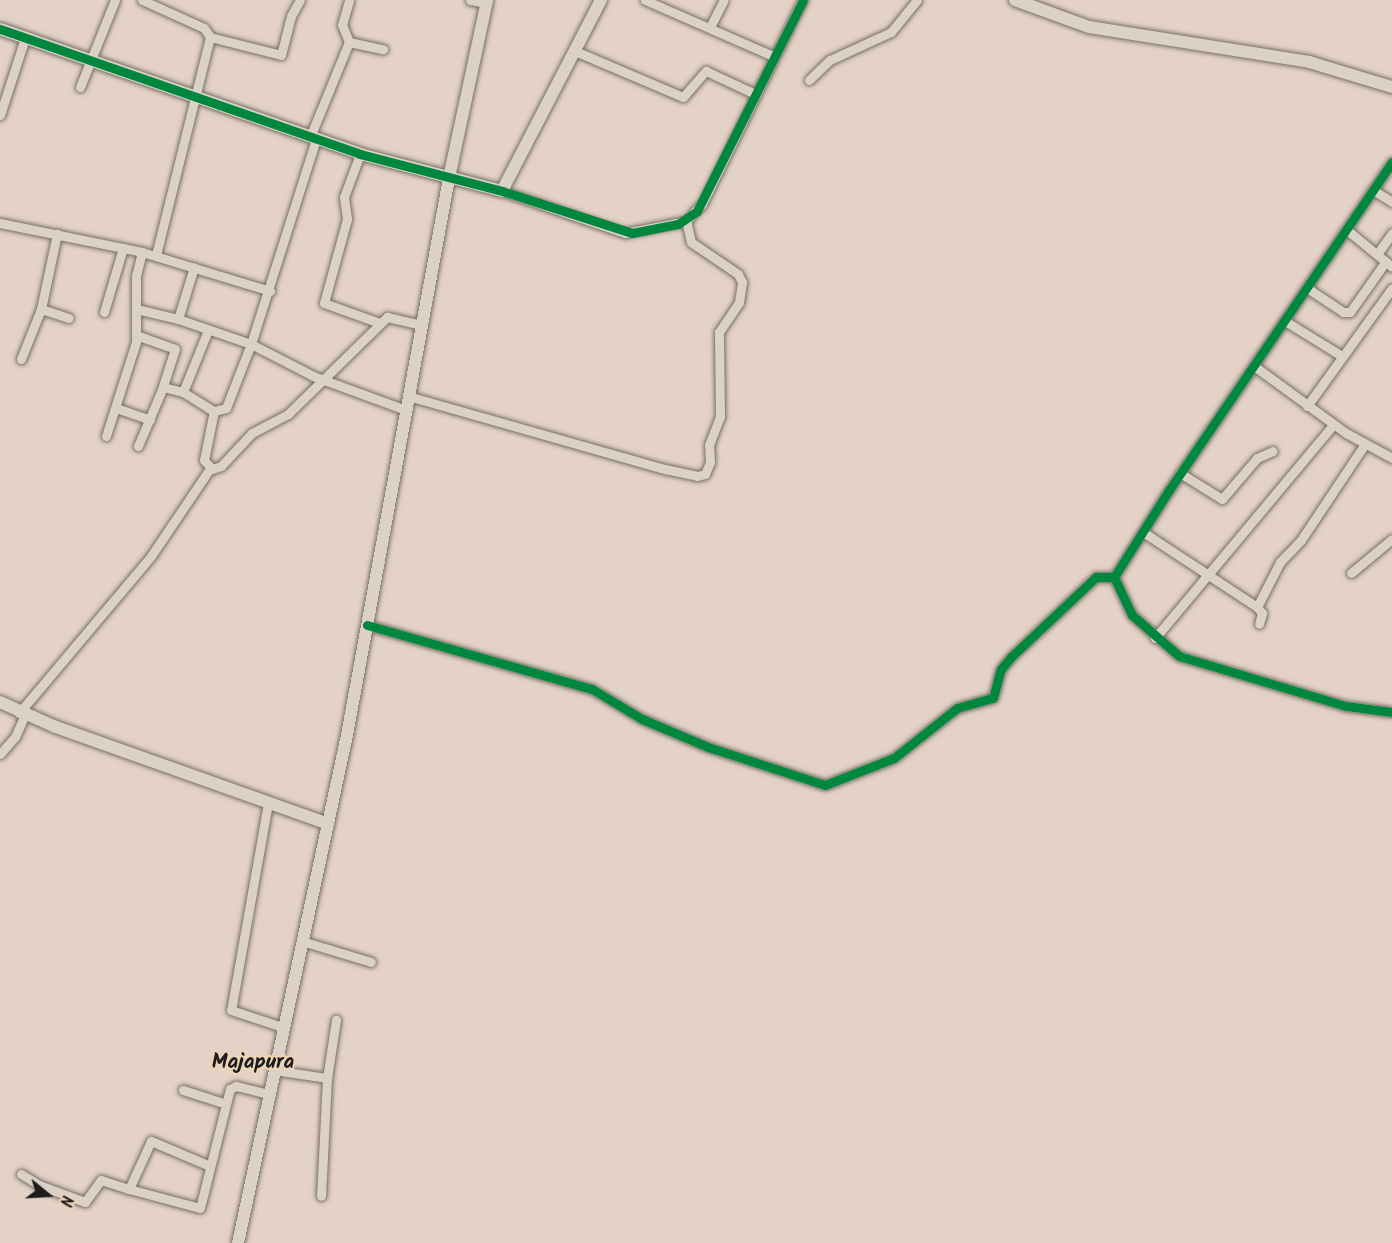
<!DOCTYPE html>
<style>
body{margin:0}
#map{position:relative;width:1392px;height:1243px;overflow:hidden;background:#e3d2c5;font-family:Kalam,sans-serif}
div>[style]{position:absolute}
.roads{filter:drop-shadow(0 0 2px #766e68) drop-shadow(0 0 2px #766e68)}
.street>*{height:9px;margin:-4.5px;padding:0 4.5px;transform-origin:4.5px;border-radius:4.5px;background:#dbd1c6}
.secondary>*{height:12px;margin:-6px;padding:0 6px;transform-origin:6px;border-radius:6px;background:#dbd1c6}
.cycleway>*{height:9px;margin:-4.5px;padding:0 4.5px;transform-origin:4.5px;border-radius:4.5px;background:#00873e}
span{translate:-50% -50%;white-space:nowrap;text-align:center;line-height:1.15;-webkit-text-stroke:4.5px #ecd4b4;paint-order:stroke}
.quarter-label{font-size:21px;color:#1c1c1c;font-weight:700}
.north{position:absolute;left:18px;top:1165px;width:60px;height:60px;-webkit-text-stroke:4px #ecd4b4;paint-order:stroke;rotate:108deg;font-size:16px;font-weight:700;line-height:24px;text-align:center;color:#1c1c1c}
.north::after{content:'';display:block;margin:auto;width:21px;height:27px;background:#1c1c1c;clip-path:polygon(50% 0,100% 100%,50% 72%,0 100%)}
</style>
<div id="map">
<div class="roads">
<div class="street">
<div style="left:142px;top:0;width:68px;rotate:24.3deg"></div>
<div style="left:204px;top:28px;width:11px;rotate:56deg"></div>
<div style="left:210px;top:37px;width:225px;rotate:103.9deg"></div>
<div style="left:470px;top:0;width:16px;rotate:11deg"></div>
<div style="left:645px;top:0;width:140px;rotate:23.6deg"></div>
<div style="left:710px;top:27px;width:30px;rotate:-63deg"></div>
<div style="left:210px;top:37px;width:73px;rotate:14.2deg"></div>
<div style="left:281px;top:55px;width:40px;rotate:-75.6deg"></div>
<div style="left:291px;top:16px;width:18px;rotate:-61deg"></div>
<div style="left:349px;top:42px;width:35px;rotate:12deg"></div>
<div style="left:575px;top:51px;width:117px;rotate:23.1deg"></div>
<div style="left:683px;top:97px;width:35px;rotate:-49deg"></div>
<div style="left:706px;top:71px;width:54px;rotate:25.1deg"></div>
<div style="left:809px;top:80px;width:29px;rotate:-44deg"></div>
<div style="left:830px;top:60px;width:67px;rotate:-24.7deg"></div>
<div style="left:891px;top:32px;width:41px;rotate:-50.9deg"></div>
<div style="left:80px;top:87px;width:94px;rotate:-68.1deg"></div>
<div style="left:0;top:115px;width:81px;rotate:-72deg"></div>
<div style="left:310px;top:137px;width:103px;rotate:-67.7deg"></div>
<div style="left:349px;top:42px;width:18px;rotate:-112deg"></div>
<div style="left:342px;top:25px;width:26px;rotate:-74deg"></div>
<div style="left:316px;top:139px;width:215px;rotate:107.6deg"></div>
<div style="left:251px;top:344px;width:70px;rotate:27.3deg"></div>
<div style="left:313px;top:376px;width:99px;rotate:20.1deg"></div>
<div style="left:360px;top:154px;width:46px;rotate:110.4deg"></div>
<div style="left:344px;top:197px;width:22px;rotate:82deg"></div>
<div style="left:347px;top:219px;width:87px;rotate:105.3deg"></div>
<div style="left:324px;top:303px;width:59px;rotate:19.7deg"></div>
<div style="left:1392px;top:162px;width:397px;rotate:124.2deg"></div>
<div style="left:1169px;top:490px;width:103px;rotate:122.3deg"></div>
<div style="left:1114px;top:577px;width:42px;rotate:64.7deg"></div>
<div style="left:1132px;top:615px;width:62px;rotate:41.1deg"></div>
<div style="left:1179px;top:656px;width:174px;rotate:16.7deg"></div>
<div style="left:1346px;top:706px;width:46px;rotate:7.4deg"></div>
<div style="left:1373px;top:190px;width:22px;rotate:32deg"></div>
<div style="left:502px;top:191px;width:130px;rotate:18.9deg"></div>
<div style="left:625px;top:233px;width:62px;rotate:-11.1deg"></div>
<div style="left:686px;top:221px;width:23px;rotate:-47deg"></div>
<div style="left:702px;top:204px;width:228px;rotate:-63.7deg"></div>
<div style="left:0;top:223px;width:145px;rotate:11.5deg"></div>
<div style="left:142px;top:252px;width:134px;rotate:16.9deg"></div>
<div style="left:1347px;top:230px;width:58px;rotate:39.4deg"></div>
<div style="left:1377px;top:254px;width:26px;rotate:-54deg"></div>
<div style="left:1307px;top:288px;width:43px;rotate:33.7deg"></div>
<div style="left:1343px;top:312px;width:7px"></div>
<div style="left:1350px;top:312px;width:62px;rotate:-54.8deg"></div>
<div style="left:41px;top:309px;width:29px;rotate:18deg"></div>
<div style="left:136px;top:309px;width:43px;rotate:13.4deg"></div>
<div style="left:104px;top:312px;width:67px;rotate:-73.5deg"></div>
<div style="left:1285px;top:321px;width:67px;rotate:31.6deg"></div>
<div style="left:136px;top:335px;width:41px;rotate:19.7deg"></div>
<div style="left:175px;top:349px;width:40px;rotate:108deg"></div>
<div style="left:21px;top:359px;width:54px;rotate:-68.2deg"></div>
<div style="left:41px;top:309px;width:77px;rotate:-78deg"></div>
<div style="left:1254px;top:366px;width:114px;rotate:36.1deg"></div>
<div style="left:1346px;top:433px;width:52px;rotate:28.5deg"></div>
<div style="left:183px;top:392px;width:67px;rotate:-68deg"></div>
<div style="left:408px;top:396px;width:267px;rotate:15.9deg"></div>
<div style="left:665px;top:469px;width:33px;rotate:12deg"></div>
<div style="left:697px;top:476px;width:8px;rotate:-14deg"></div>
<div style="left:705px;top:474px;width:13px;rotate:-67deg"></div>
<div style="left:710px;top:462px;width:17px;rotate:-93deg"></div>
<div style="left:709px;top:445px;width:30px;rotate:-69deg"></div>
<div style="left:720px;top:417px;width:85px;rotate:-90.7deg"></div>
<div style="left:719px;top:332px;width:36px;rotate:-56deg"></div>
<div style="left:739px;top:302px;width:20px;rotate:-81deg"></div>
<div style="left:742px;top:282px;width:9px;rotate:-117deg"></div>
<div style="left:738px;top:274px;width:57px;rotate:-145.8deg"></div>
<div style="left:691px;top:242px;width:22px;rotate:-103deg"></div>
<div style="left:1307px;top:406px;width:145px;rotate:-54.2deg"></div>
<div style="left:116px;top:408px;width:36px;rotate:19deg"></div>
<div style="left:106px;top:436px;width:99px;rotate:-72.3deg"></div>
<div style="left:136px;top:342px;width:66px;rotate:-90deg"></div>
<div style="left:136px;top:276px;width:25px;rotate:-76deg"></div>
<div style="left:138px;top:446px;width:64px;rotate:-67deg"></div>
<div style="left:163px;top:387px;width:21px;rotate:14deg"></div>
<div style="left:183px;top:392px;width:36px;rotate:32deg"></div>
<div style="left:214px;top:411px;width:12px;rotate:-14deg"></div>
<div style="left:226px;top:408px;width:69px;rotate:-68.7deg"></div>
<div style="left:251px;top:344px;width:77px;rotate:-161.1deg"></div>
<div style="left:178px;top:319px;width:54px;rotate:-72.9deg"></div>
<div style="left:212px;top:469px;width:12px;rotate:-132deg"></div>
<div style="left:204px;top:460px;width:50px;rotate:-78.5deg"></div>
<div style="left:1180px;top:473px;width:49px;rotate:31.8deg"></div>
<div style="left:1222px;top:499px;width:54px;rotate:-49.5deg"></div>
<div style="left:1257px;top:458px;width:17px;rotate:-24deg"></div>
<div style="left:1143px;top:532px;width:136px;rotate:33.3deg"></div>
<div style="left:1257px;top:607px;width:8px;rotate:50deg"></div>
<div style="left:1262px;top:613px;width:11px;rotate:105deg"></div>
<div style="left:1351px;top:573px;width:53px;rotate:-39.7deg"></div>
<div style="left:1257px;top:607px;width:51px;rotate:-62.9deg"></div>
<div style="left:1280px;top:562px;width:30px;rotate:-46deg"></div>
<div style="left:1301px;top:540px;width:115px;rotate:-56.3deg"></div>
<div style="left:367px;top:625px;width:234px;rotate:15.9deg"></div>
<div style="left:592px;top:689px;width:58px;rotate:31deg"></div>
<div style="left:642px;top:719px;width:72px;rotate:23deg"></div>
<div style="left:708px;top:747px;width:123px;rotate:18deg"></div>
<div style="left:825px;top:785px;width:74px;rotate:-21.4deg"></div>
<div style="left:894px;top:758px;width:80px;rotate:-38.4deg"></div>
<div style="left:957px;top:708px;width:37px;rotate:-16deg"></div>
<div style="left:993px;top:698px;width:30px;rotate:-75deg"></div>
<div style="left:1001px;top:669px;width:16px;rotate:-50deg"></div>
<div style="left:1011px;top:657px;width:117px;rotate:-43.3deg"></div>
<div style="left:1096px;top:577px;width:18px"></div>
<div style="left:1155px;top:638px;width:278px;rotate:-50.1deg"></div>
<div style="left:19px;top:713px;width:205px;rotate:-49.9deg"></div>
<div style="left:151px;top:556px;width:104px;rotate:-56deg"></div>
<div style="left:209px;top:470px;width:13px;rotate:-18deg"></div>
<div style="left:221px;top:466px;width:45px;rotate:-46.8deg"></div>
<div style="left:252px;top:433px;width:41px;rotate:-27.8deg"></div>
<div style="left:288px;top:414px;width:139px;rotate:-44.4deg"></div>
<div style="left:387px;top:317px;width:35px;rotate:13deg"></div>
<div style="left:0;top:754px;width:23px;rotate:-49deg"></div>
<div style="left:15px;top:737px;width:24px;rotate:-66deg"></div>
<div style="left:268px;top:803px;width:210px;rotate:100.1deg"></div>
<div style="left:231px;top:1010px;width:54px;rotate:18.4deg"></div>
<div style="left:302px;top:941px;width:72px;rotate:16.9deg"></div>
<div style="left:274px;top:1070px;width:54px;rotate:8.6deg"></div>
<div style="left:327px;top:1078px;width:118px;rotate:92.9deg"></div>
<div style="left:327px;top:1078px;width:59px;rotate:-81.2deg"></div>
<div style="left:183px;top:1090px;width:45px;rotate:18deg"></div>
<div style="left:21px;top:1174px;width:21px;rotate:31deg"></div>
<div style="left:39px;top:1185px;width:49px;rotate:20.3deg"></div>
<div style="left:85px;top:1202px;width:27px;rotate:-54deg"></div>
<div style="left:101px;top:1180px;width:29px;rotate:18deg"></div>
<div style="left:129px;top:1189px;width:53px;rotate:-65.4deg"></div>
<div style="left:151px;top:1141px;width:64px;rotate:23deg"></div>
<div style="left:129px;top:1189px;width:73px;rotate:15deg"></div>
<div style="left:200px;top:1208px;width:123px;rotate:-75.9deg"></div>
<div style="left:230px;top:1089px;width:7px;rotate:-27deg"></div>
<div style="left:236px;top:1086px;width:34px;rotate:14deg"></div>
</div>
<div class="secondary">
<div style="left:1015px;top:0;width:79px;rotate:20deg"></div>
<div style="left:1089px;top:27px;width:223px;rotate:9deg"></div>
<div style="left:1309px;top:62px;width:87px;rotate:16.8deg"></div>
<div style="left:0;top:29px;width:381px;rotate:19.1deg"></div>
<div style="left:360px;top:154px;width:147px;rotate:14.6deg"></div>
<div style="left:502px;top:191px;width:215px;rotate:-62.6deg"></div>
<div style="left:0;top:702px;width:61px;rotate:24.1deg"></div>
<div style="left:56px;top:727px;width:289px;rotate:19.6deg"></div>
<div style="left:238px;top:1243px;width:520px;rotate:-77.89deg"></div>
<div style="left:347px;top:735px;width:566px;rotate:-79.62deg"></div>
<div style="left:449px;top:178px;width:182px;rotate:-77.9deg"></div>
</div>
</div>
<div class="cycleway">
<div style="left:0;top:29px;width:381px;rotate:19.1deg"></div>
<div style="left:360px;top:154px;width:147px;rotate:14.6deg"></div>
<div style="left:502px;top:191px;width:137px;rotate:17.9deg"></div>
<div style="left:632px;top:233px;width:47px;rotate:-11.1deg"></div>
<div style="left:678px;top:224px;width:23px;rotate:-34deg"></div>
<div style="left:697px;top:211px;width:236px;rotate:-63.3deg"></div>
<div style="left:1392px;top:162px;width:397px;rotate:124.2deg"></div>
<div style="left:1169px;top:490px;width:103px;rotate:122.3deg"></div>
<div style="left:1114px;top:577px;width:42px;rotate:64.7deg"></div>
<div style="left:1132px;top:615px;width:62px;rotate:41.1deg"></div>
<div style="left:1179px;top:656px;width:174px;rotate:16.7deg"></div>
<div style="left:1346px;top:706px;width:46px;rotate:7.4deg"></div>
<div style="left:367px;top:625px;width:234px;rotate:15.9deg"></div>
<div style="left:592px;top:689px;width:58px;rotate:31deg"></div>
<div style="left:642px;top:719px;width:72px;rotate:23deg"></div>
<div style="left:708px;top:747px;width:123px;rotate:18deg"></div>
<div style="left:825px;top:785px;width:74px;rotate:-21.4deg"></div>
<div style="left:894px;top:758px;width:80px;rotate:-38.4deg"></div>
<div style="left:957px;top:708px;width:37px;rotate:-16deg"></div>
<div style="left:993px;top:698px;width:30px;rotate:-75deg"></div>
<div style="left:1001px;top:669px;width:16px;rotate:-50deg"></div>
<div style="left:1011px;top:657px;width:117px;rotate:-43.3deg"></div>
<div style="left:1096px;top:577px;width:18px"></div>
</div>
<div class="quarter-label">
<span style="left:253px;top:1063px">Majapura</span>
</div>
<div class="north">N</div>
</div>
